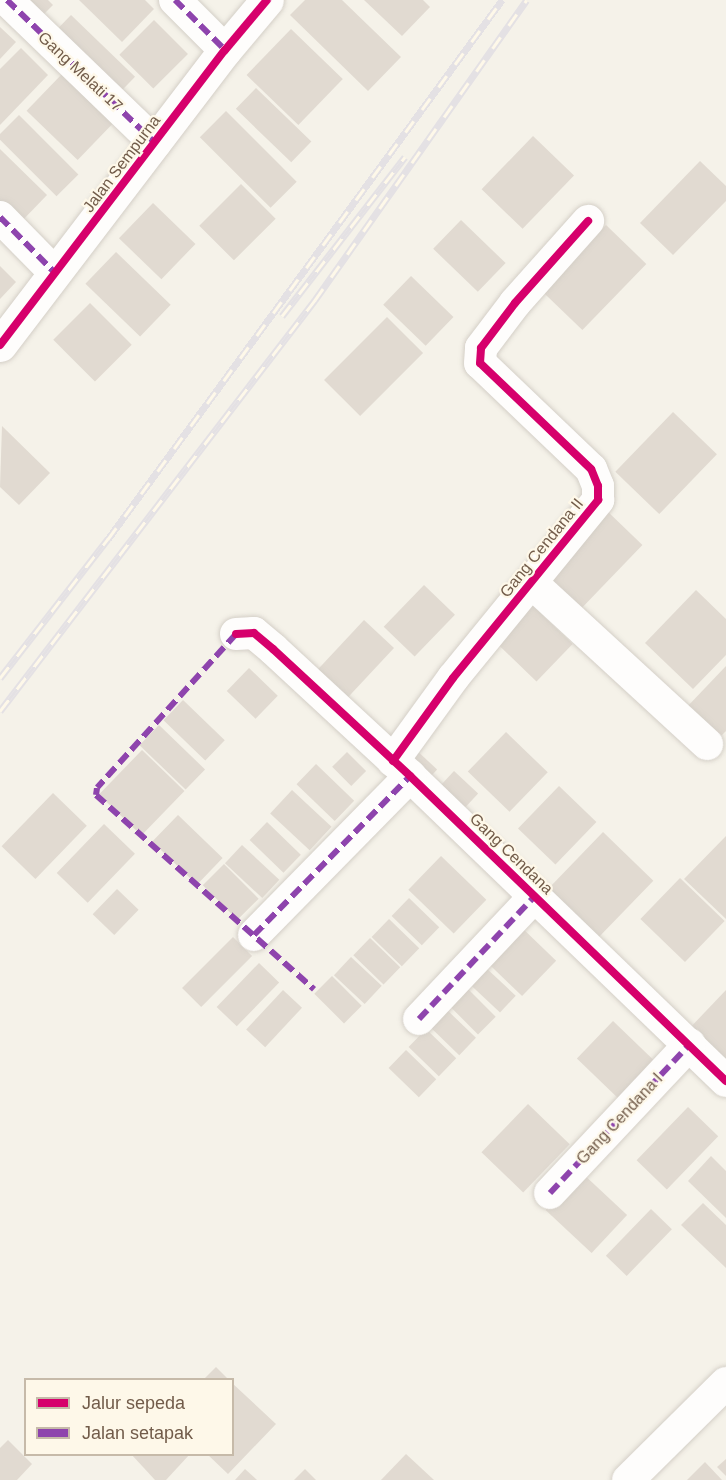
<!DOCTYPE html>
<style>
body{margin:0}
#map{position:relative;width:726px;height:1480px;overflow:hidden;background:#f5f2e9;font-family:Arial,sans-serif}
div>[style]{position:absolute}
.building>*{inset:0;background:#e1dad1;transform-origin:0 0}
.roads{filter:drop-shadow(0 0 2px #d4cfc7) drop-shadow(0 0 2px #d4cfc7)}
.street>*{height:32px;margin:-16px;padding:0 16px;transform-origin:16px;border-radius:16px;background:#fefdfc}
.secondary>*{height:33px;margin:-16.5px;padding:0 16.5px;transform-origin:16.5px;border-radius:16.5px;background:#fefdfc}
.rail>*{height:7px;margin-top:-3.5px;transform-origin:0;background:repeating-linear-gradient(90deg,#fef8e9 0 14px,#e4e1e4 0 28px);box-sizing:border-box;border-block:2px solid #e4e1e4}
.quiet>*{height:6px;margin-top:-3px;transform-origin:0;background:repeating-linear-gradient(90deg,#8e44ad 0 12px,transparent 0 18px)}
.cycleway>*{height:8px;margin:-4px;padding:0 4px;transform-origin:4px;border-radius:4px;background:#d6006c}
span{translate:-50% -50%;white-space:nowrap;text-align:center;line-height:1.15;-webkit-text-stroke:4.5px #fef8e9;paint-order:stroke}
.street-label{font-size:16px;color:#725c4a}
.legend{position:absolute;left:24px;top:1378px;width:210px;height:78px;box-sizing:border-box;background:#fef8e9;border:2px solid #c6baa9;margin:0;padding:8px 10px;list-style:none;font-size:18px;color:#725c4a}
.legend li{display:flex;align-items:center;gap:12px;height:30px}
.legend b{width:30px;border:2px solid #c6baa9}
</style>
<div id="map">
<div class="building">
<div style="clip-path:polygon(10px 0,48px 0,53px 5px,34px 24px)"></div>
<div style="clip-path:polygon(79px 0,145px 0,154px 9px,122px 42px)"></div>
<div style="clip-path:polygon(305px 0,342px 0,401px 57px,368px 91px,290px 15px)"></div>
<div style="clip-path:polygon(364px 0,423px 0,430px 7px,402px 36px)"></div>
<div style="left:71px;top:15px;width:89px;height:32px;rotate:44deg"></div>
<div style="left:154px;top:20px;width:48px;height:49px;rotate:45deg"></div>
<div style="clip-path:polygon(0 27px,16px 42px,0 59px)"></div>
<div style="left:291px;top:29px;width:72px;height:64px;rotate:44deg"></div>
<div style="clip-path:polygon(21px 48px,48px 75px,0 125px,0 69px)"></div>
<div style="left:62px;top:74px;width:71px;height:51px;rotate:44deg"></div>
<div style="left:256px;top:88px;width:77px;height:29px;rotate:44deg"></div>
<div style="left:226px;top:111px;width:100px;height:37px;rotate:45deg"></div>
<div style="left:19px;top:115px;width:84px;height:31px;rotate:45deg"></div>
<div style="left:533px;top:136px;width:57px;height:74px;rotate:44deg"></div>
<div style="clip-path:polygon(0 149px,47px 195px,19px 224px,0 206px)"></div>
<div style="clip-path:polygon(700px 161px,726px 186px,726px 201px,673px 255px,640px 223px)"></div>
<div style="left:241px;top:184px;width:49px;height:59px;rotate:45deg"></div>
<div style="left:153px;top:203px;width:59px;height:49px;rotate:44deg"></div>
<div style="left:461px;top:220px;width:62px;height:40px;rotate:44deg"></div>
<div style="left:606px;top:225px;width:56px;height:92px;rotate:44deg"></div>
<div style="left:116px;top:252px;width:76px;height:44px;rotate:44deg"></div>
<div style="clip-path:polygon(0 266px,16px 282px,0 299px)"></div>
<div style="left:411px;top:276px;width:59px;height:40px;rotate:44deg"></div>
<div style="left:90px;top:303px;width:59px;height:52px;rotate:45deg"></div>
<div style="left:387px;top:317px;width:51px;height:89px;rotate:45deg"></div>
<div style="left:673px;top:412px;width:61px;height:83px;rotate:44deg"></div>
<div style="clip-path:polygon(2px 426px,50px 473px,19px 505px,0 487px)"></div>
<div style="left:605px;top:509px;width:52px;height:88px;rotate:44deg"></div>
<div style="left:424px;top:585px;width:43px;height:58px;rotate:44deg"></div>
<div style="clip-path:polygon(696px 590px,726px 619px,726px 655px,693px 689px,645px 643px)"></div>
<div style="left:528px;top:601px;width:62px;height:52px;rotate:44deg"></div>
<div style="left:364px;top:620px;width:41px;height:77px;rotate:43deg"></div>
<div style="clip-path:polygon(726px 666px,726px 731px,717px 740px,685px 709px)"></div>
<div style="left:249px;top:668px;width:40px;height:32px;rotate:44deg"></div>
<div style="left:183px;top:700px;width:58px;height:28px;rotate:44deg"></div>
<div style="left:159px;top:725px;width:64px;height:28px;rotate:44deg"></div>
<div style="left:506px;top:732px;width:58px;height:55px;rotate:44deg"></div>
<div style="left:413px;top:747px;width:33px;height:18px;rotate:43deg"></div>
<div style="left:142px;top:750px;width:59px;height:62px;rotate:44deg"></div>
<div style="left:347px;top:752px;width:27px;height:21px;rotate:45deg"></div>
<div style="left:316px;top:764px;width:53px;height:28px;rotate:44deg"></div>
<div style="left:454px;top:771px;width:33px;height:32px;rotate:43deg"></div>
<div style="left:559px;top:786px;width:52px;height:59px;rotate:44deg"></div>
<div style="left:292px;top:790px;width:54px;height:32px;rotate:43deg"></div>
<div style="left:53px;top:793px;width:47px;height:74px;rotate:44deg"></div>
<div style="left:178px;top:815px;width:62px;height:37px;rotate:44deg"></div>
<div style="left:267px;top:822px;width:47px;height:25px;rotate:44deg"></div>
<div style="left:104px;top:824px;width:43px;height:68px;rotate:44deg"></div>
<div style="left:603px;top:832px;width:70px;height:85px;rotate:44deg"></div>
<div style="clip-path:polygon(726px 836px,726px 919px,684px 879px)"></div>
<div style="left:242px;top:845px;width:51px;height:25px;rotate:43deg"></div>
<div style="left:441px;top:856px;width:63px;height:47px;rotate:44deg"></div>
<div style="left:224px;top:864px;width:49px;height:30px;rotate:45deg"></div>
<div style="left:680px;top:878px;width:62px;height:57px;rotate:44deg"></div>
<div style="left:117px;top:889px;width:30px;height:35px;rotate:44deg"></div>
<div style="left:409px;top:898px;width:42px;height:25px;rotate:44deg"></div>
<div style="left:389px;top:919px;width:42px;height:25px;rotate:44deg"></div>
<div style="left:518px;top:924px;width:53px;height:49px;rotate:44deg"></div>
<div style="left:233px;top:937px;width:27px;height:72px;rotate:45deg"></div>
<div style="left:370px;top:938px;width:42px;height:24px;rotate:44deg"></div>
<div style="left:351px;top:957px;width:42px;height:25px;rotate:43deg"></div>
<div style="left:259px;top:963px;width:28px;height:61px;rotate:44deg"></div>
<div style="left:485px;top:967px;width:42px;height:23px;rotate:43deg"></div>
<div style="left:332px;top:976px;width:42px;height:25px;rotate:45deg"></div>
<div style="left:466px;top:987px;width:42px;height:25px;rotate:45deg"></div>
<div style="left:283px;top:990px;width:26px;height:54px;rotate:43deg"></div>
<div style="clip-path:polygon(726px 990px,726px 1063px,686px 1032px)"></div>
<div style="left:445px;top:1008px;width:43px;height:24px;rotate:44deg"></div>
<div style="left:613px;top:1021px;width:61px;height:52px;rotate:44deg"></div>
<div style="left:426px;top:1029px;width:42px;height:25px;rotate:44deg"></div>
<div style="left:406px;top:1050px;width:42px;height:25px;rotate:44deg"></div>
<div style="left:528px;top:1104px;width:58px;height:67px;rotate:44deg"></div>
<div style="left:688px;top:1107px;width:42px;height:74px;rotate:44deg"></div>
<div style="clip-path:polygon(711px 1156px,726px 1171px,726px 1218px,688px 1181px)"></div>
<div style="left:581px;top:1172px;width:63px;height:52px;rotate:43deg"></div>
<div style="clip-path:polygon(703px 1203px,726px 1225px,726px 1268px,681px 1225px)"></div>
<div style="left:651px;top:1209px;width:29px;height:65px;rotate:44deg"></div>
<div style="clip-path:polygon(216px 1367px,229px 1380px,203px 1380px)"></div>
<div style="clip-path:polygon(232px 1383px,276px 1424px,228px 1474px,207px 1454px,232px 1454px)"></div>
<div style="clip-path:polygon(8px 1440px,32px 1464px,17px 1480px,0 1480px,0 1448px)"></div>
<div style="clip-path:polygon(131px 1454px,190px 1454px,166px 1480px,155px 1480px)"></div>
<div style="clip-path:polygon(406px 1454px,434px 1480px,381px 1480px)"></div>
<div style="clip-path:polygon(726px 1459px,726px 1476px,717px 1467px)"></div>
<div style="clip-path:polygon(705px 1462px,722px 1480px,687px 1480px)"></div>
<div style="clip-path:polygon(245px 1469px,257px 1480px,235px 1480px)"></div>
<div style="clip-path:polygon(305px 1469px,316px 1480px,294px 1480px)"></div>
</div>
<div class="roads">
<div class="street">
<div style="left:7px;top:0;width:206px;rotate:44deg"></div>
<div style="left:175px;top:0;width:71px;rotate:45deg"></div>
<div style="left:0;top:217px;width:78px;rotate:45.5deg"></div>
<div style="left:532px;top:583px;width:238px;rotate:42.6deg"></div>
<div style="left:236px;top:634px;width:18px;rotate:-3deg"></div>
<div style="left:254px;top:633px;width:25px;rotate:40deg"></div>
<div style="left:273px;top:649px;width:187px;rotate:42.8deg"></div>
<div style="left:410px;top:776px;width:439px;rotate:44deg"></div>
<div style="left:393px;top:761px;width:102px;rotate:-54.1deg"></div>
<div style="left:453px;top:678px;width:230px;rotate:-50.8deg"></div>
<div style="left:598px;top:500px;width:14px;rotate:-90deg"></div>
<div style="left:598px;top:486px;width:18px;rotate:-112deg"></div>
<div style="left:591px;top:469px;width:153px;rotate:-136.3deg"></div>
<div style="left:480px;top:363px;width:15px;rotate:-86deg"></div>
<div style="left:481px;top:348px;width:56px;rotate:-52.9deg"></div>
<div style="left:515px;top:303px;width:110px;rotate:-48.3deg"></div>
<div style="left:254px;top:935px;width:223px;rotate:-45.5deg"></div>
<div style="left:419px;top:1019px;width:169px;rotate:-46.7deg"></div>
<div style="left:550px;top:1193px;width:204px;rotate:-46.8deg"></div>
<div style="left:628px;top:1480px;width:138px;rotate:-44.7deg"></div>
</div>
<div class="secondary">
<div style="left:0;top:345px;width:371px;rotate:-52.7deg"></div>
<div style="left:225px;top:50px;width:65px;rotate:-50deg"></div>
</div>
</div>
<div class="rail">
<div style="left:282px;top:316px;width:201px;rotate:-52.3deg"></div>
<div style="left:0;top:678px;width:176px;rotate:-52.2deg"></div>
<div style="left:108px;top:539px;width:668px;rotate:-53.83deg"></div>
<div style="left:0;top:711px;width:518px;rotate:-52.53deg"></div>
<div style="left:315px;top:300px;width:367px;rotate:-54.8deg"></div>
</div>
<div class="quiet">
<div style="left:7px;top:0;width:206px;rotate:44deg"></div>
<div style="left:175px;top:0;width:71px;rotate:45deg"></div>
<div style="left:0;top:217px;width:78px;rotate:45.5deg"></div>
<div style="left:236px;top:634px;width:207px;rotate:132.1deg"></div>
<div style="left:97px;top:788px;width:7px;rotate:98deg"></div>
<div style="left:96px;top:795px;width:292px;rotate:41.7deg"></div>
<div style="left:254px;top:935px;width:223px;rotate:-45.5deg"></div>
<div style="left:419px;top:1019px;width:169px;rotate:-46.7deg"></div>
<div style="left:550px;top:1193px;width:204px;rotate:-46.8deg"></div>
</div>
<div class="cycleway">
<div style="left:0;top:345px;width:371px;rotate:-52.7deg"></div>
<div style="left:225px;top:50px;width:65px;rotate:-50deg"></div>
<div style="left:236px;top:634px;width:18px;rotate:-3deg"></div>
<div style="left:254px;top:633px;width:25px;rotate:40deg"></div>
<div style="left:273px;top:649px;width:187px;rotate:42.8deg"></div>
<div style="left:410px;top:776px;width:439px;rotate:44deg"></div>
<div style="left:393px;top:761px;width:102px;rotate:-54.1deg"></div>
<div style="left:453px;top:678px;width:230px;rotate:-50.8deg"></div>
<div style="left:598px;top:500px;width:14px;rotate:-90deg"></div>
<div style="left:598px;top:486px;width:18px;rotate:-112deg"></div>
<div style="left:591px;top:469px;width:153px;rotate:-136.3deg"></div>
<div style="left:480px;top:363px;width:15px;rotate:-86deg"></div>
<div style="left:481px;top:348px;width:56px;rotate:-52.9deg"></div>
<div style="left:515px;top:303px;width:110px;rotate:-48.3deg"></div>
</div>
<div class="street-label">
<span style="left:80px;top:72px;rotate:43deg">Gang Melati 17</span>
<span style="left:122px;top:164px;rotate:-53deg">Jalan Sempurna</span>
<span style="left:542px;top:548px;rotate:-51deg">Gang Cendana II</span>
<span style="left:511px;top:854px;rotate:44deg">Gang Cendana</span>
<span style="left:620px;top:1119px;rotate:-47deg">Gang Cendana I</span>
</div>
<ul class="legend">
<li><b style="height:8px;background:#d6006c"></b>Jalur sepeda</li>
<li><b style="height:8px;background:#8e44ad"></b>Jalan setapak</li>
</ul>
</div>
